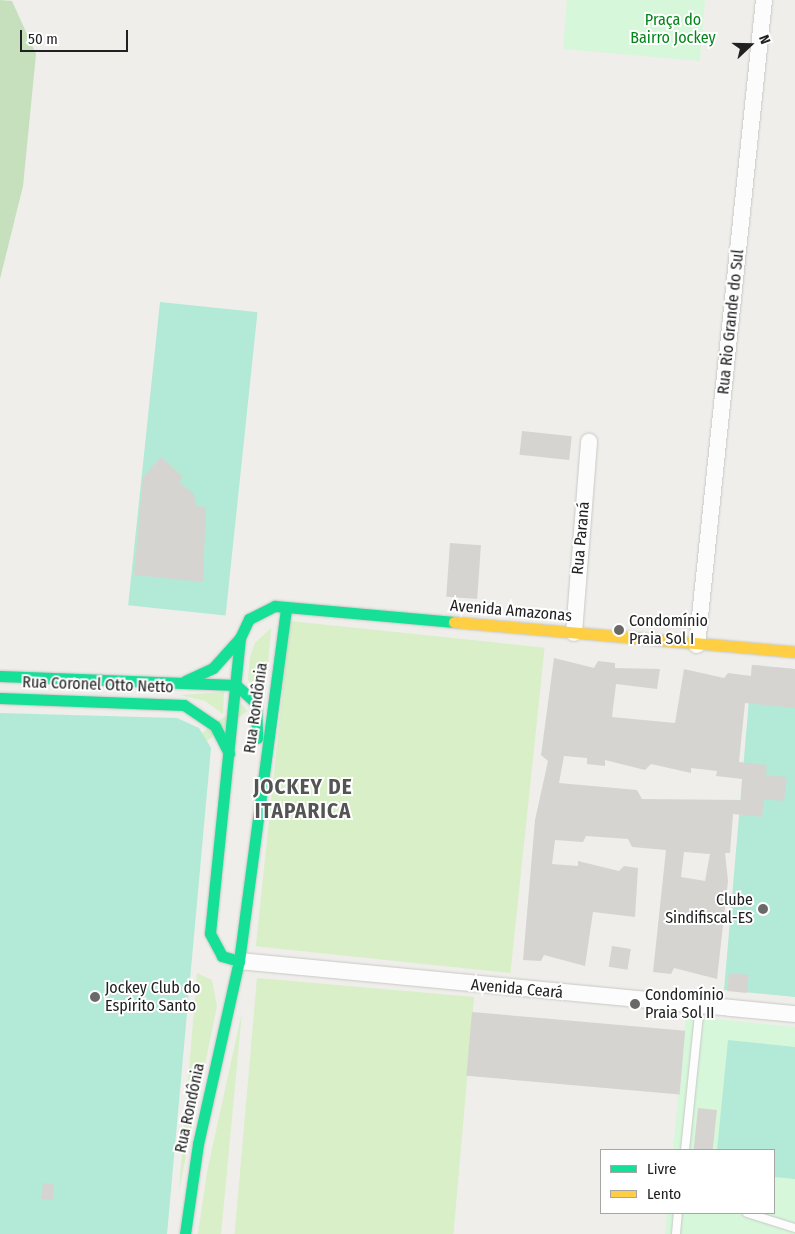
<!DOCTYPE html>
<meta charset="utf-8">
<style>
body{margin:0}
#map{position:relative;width:795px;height:1234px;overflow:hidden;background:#efeeea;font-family:"Fira Sans Condensed",sans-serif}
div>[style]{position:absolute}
.grass>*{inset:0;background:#d8efc7;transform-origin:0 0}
.forest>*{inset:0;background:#c6e0bd}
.park>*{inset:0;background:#d6f7da}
.pitch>*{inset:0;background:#b2ead7;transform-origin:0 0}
.building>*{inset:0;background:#d6d4d1;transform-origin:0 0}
.roads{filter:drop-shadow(0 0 1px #c8c8c6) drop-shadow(0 0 1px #c8c8c6)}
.lane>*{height:8px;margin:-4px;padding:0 4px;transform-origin:4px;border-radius:4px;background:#fdfcfc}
.street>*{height:16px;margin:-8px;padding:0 8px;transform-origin:8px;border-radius:8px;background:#fdfcfc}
.fast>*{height:11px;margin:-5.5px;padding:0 5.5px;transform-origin:5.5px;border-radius:5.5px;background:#16e098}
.slow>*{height:11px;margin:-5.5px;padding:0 5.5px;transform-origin:5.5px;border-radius:5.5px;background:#ffcf43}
.dots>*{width:14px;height:14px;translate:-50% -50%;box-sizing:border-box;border:2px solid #fff;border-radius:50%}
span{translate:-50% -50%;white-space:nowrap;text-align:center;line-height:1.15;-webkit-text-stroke:4px #fff;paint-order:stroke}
.park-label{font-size:16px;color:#04851a}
.street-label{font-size:16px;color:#212121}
.poi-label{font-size:16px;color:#212121}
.left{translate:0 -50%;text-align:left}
.right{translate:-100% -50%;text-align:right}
.district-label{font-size:21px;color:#545454;font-weight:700;letter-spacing:1px}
.legend{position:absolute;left:600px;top:1149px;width:175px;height:65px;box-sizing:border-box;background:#fff;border:1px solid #a6a6a6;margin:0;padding:6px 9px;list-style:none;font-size:15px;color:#212121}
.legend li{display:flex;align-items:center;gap:10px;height:25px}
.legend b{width:25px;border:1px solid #a6a6a6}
.north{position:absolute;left:725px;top:20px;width:50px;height:50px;-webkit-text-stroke:4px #fff;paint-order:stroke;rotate:69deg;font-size:14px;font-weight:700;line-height:20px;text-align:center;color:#212121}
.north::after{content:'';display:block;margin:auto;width:18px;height:22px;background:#212121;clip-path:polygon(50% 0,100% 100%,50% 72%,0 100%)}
.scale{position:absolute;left:20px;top:30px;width:108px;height:22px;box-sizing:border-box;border:2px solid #212121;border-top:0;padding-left:6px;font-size:15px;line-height:18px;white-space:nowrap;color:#212121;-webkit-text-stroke:4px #fff;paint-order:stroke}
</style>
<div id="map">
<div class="grass">
<div style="left:290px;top:621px;width:256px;height:327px;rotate:6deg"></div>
<div style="clip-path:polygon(271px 628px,266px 687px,261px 694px,248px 680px,250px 657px,255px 643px)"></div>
<div style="clip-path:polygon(224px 692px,223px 714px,205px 701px,181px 695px)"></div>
<div style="left:242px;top:704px;width:9px;height:230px;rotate:54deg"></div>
<div style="clip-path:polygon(197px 973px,212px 980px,217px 1006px,179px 1190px)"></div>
<div style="left:257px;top:978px;width:218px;height:257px;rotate:5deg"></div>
<div style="clip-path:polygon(242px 1012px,221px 1234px,198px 1234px,207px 1172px)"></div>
</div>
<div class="forest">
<div style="clip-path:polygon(0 0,12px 1px,36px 54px,23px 186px,0 279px)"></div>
</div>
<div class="park">
<div style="clip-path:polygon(567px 0,705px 0,700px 61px,563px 49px)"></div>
<div style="clip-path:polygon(686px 1016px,795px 1027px,795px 1234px,665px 1234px,667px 1213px,774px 1213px,774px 1150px,673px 1150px)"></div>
</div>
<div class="pitch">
<div style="left:160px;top:302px;width:98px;height:305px;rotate:6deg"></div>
<div style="clip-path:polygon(752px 665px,795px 669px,795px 997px,724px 990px)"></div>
<div style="clip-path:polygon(0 713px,177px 718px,199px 728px,211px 748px,167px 1234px,0 1234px)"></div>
<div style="clip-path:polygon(728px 1040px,795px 1047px,795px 1179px,774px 1177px,774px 1150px,717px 1150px)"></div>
</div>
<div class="building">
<div style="left:522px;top:431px;width:50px;height:24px;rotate:6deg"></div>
<div style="clip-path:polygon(161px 457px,183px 477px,179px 482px,194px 494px,196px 506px,206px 507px,203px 582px,134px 575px,143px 477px)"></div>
<div style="left:450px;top:543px;width:31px;height:54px;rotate:4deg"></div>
<div style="clip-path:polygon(evenodd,554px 658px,594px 668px,598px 661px,615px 663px,615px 668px,660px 669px,657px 689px,616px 684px,612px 717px,675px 723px,684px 669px,724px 678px,728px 673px,751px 676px,752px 665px,795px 669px,795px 708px,745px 703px,739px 762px,767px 765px,766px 775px,787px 777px,784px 801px,764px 799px,762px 817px,733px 814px,730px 853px,725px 853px,728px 881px,717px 979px,674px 968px,671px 974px,653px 972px,666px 850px,632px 847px,628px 839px,586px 836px,583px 842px,555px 840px,552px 864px,578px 866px,578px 861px,619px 871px,624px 866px,638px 868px,635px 917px,593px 912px,585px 966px,544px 955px,541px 961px,523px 960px,535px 820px,548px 761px,541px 755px,554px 658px,564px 756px,587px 758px,587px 764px,605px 766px,605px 760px,645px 770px,651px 764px,691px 773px,691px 768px,717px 771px,716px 776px,742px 779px,741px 800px,642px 799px,637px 790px,559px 783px,564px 756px,554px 658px,684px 852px,710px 854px,705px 881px,681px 877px,684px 852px)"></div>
<div style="left:612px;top:946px;width:19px;height:21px;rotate:9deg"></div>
<div style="left:729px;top:973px;width:20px;height:18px;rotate:6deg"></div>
<div style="left:472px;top:1012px;width:214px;height:64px;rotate:5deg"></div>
<div style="left:698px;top:1108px;width:19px;height:42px;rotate:6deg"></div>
<div style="left:43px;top:1183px;width:11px;height:16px;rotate:5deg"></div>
</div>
<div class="roads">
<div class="lane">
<div style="left:685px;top:1150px;width:146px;rotate:-84.1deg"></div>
<div style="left:747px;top:1213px;width:50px;rotate:17.4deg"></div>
<div style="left:676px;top:1234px;width:21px;rotate:-85deg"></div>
</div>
<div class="street">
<div style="left:574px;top:633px;width:192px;rotate:-85.5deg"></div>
<div style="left:697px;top:645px;width:648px;rotate:-84.07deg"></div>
<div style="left:239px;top:961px;width:559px;rotate:5.45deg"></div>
</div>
<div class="fast">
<div style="left:0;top:676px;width:236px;rotate:2.2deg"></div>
<div style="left:236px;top:685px;width:27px;rotate:42deg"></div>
<div style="left:256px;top:703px;width:35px;rotate:88deg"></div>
<div style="left:185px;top:681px;width:31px;rotate:-25deg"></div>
<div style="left:213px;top:668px;width:40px;rotate:-48deg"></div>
<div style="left:0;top:698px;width:184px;rotate:2.2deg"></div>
<div style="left:184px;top:705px;width:37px;rotate:34deg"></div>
<div style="left:215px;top:726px;width:31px;rotate:63deg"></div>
<div style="left:239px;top:961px;width:18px;rotate:-164deg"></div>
<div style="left:222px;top:956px;width:26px;rotate:-118deg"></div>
<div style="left:210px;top:933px;width:297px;rotate:-84.2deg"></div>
<div style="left:240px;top:638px;width:21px;rotate:-65deg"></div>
<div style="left:249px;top:619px;width:29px;rotate:-27deg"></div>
<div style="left:275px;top:606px;width:180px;rotate:5.1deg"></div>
<div style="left:185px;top:1234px;width:91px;rotate:-81.8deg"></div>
<div style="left:198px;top:1144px;width:188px;rotate:-77.4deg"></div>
<div style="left:239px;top:961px;width:357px;rotate:-82.4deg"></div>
</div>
<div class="slow">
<div style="left:454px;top:622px;width:342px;rotate:5deg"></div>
</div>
</div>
<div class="dots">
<div style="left:619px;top:630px;background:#696967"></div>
<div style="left:763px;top:909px;background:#696967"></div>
<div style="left:95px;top:997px;background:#696967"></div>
<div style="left:635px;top:1004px;background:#696967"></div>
</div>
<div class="park-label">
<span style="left:673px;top:29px">Praça do<br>Bairro Jockey</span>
</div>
<div class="street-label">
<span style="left:731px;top:322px;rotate:-84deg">Rua Rio Grande do Sul</span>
<span style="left:581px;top:538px;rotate:-85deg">Rua Paraná</span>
<span style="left:511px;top:611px;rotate:5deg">Avenida Amazonas</span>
<span style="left:98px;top:685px;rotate:2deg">Rua Coronel Otto Netto</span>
<span style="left:256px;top:708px;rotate:-82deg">Rua Rondônia</span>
<span style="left:517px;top:989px;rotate:5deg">Avenida Ceará</span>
<span style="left:190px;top:1108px;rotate:-78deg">Rua Rondônia</span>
</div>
<div class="poi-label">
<span class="left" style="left:629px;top:630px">Condomínio<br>Praia Sol I</span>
<span class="right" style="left:753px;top:909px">Clube<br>Sindifiscal-ES</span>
<span class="left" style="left:105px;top:997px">Jockey Club do<br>Espírito Santo</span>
<span class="left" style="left:645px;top:1004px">Condomínio<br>Praia Sol II</span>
</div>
<div class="district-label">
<span style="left:303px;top:799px">JOCKEY DE<br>ITAPARICA</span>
</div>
<ul class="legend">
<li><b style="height:6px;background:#16e098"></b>Livre</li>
<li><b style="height:6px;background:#ffcf43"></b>Lento</li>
</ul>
<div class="north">N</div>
<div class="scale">50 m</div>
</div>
